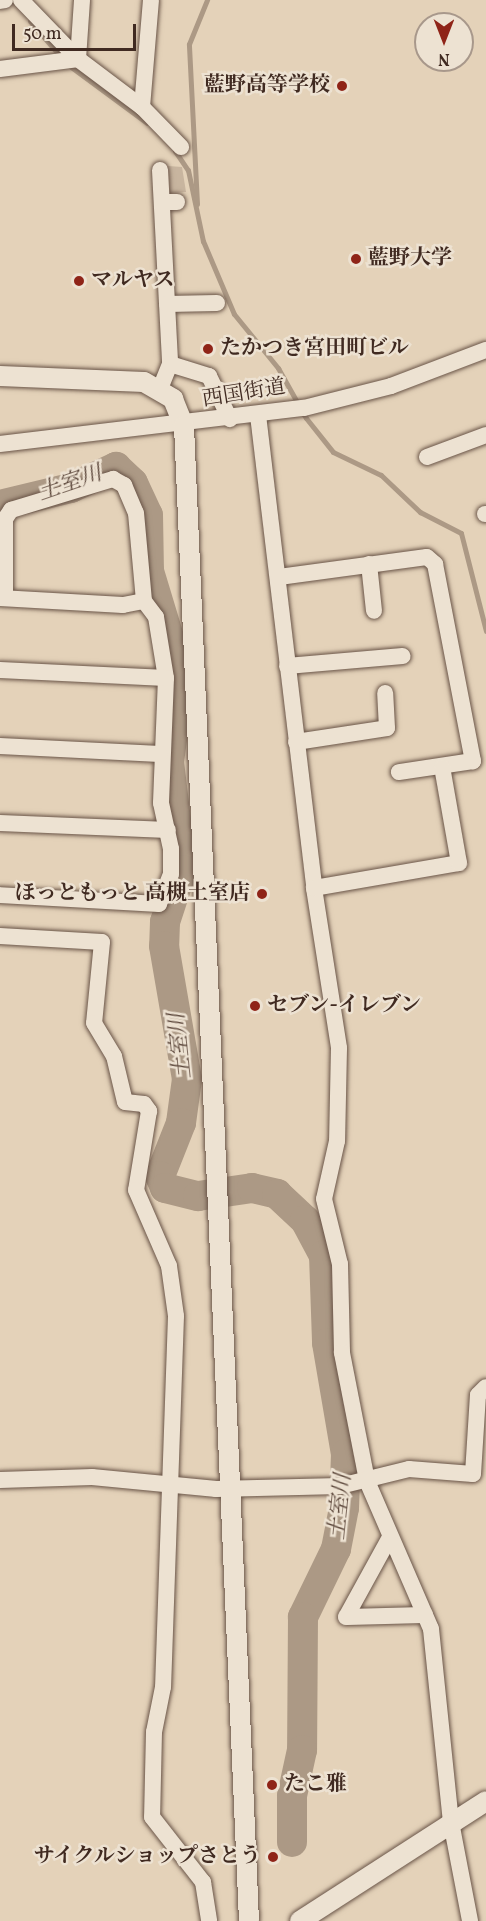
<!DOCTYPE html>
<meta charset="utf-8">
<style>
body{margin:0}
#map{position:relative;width:486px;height:1921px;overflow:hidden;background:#e4d2b9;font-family:Vollkorn,"Noto Serif JP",serif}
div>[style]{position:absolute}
.green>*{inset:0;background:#c8b59f}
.stream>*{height:5px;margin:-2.5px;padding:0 2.5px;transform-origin:2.5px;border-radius:2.5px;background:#ac9985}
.river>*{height:30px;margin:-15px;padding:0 15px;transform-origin:15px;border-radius:15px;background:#ac9985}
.roads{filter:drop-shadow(0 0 2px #695447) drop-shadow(0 0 2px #695447)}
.minor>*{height:16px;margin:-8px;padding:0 8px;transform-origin:8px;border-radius:8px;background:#ede2d2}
.tertiary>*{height:20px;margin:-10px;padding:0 10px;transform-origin:10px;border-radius:10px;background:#ede2d2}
.dots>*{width:16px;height:16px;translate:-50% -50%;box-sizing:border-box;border:3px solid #ede2d2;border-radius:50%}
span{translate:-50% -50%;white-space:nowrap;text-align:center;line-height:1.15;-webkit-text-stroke:5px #ede2d2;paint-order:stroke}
.poi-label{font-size:21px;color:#402a21;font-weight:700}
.right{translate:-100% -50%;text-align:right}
.left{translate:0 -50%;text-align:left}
.street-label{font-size:21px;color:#402a21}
.water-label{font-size:22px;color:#5b463a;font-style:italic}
.north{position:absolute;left:414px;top:12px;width:60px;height:60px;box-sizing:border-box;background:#ede2d2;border:2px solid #a8988b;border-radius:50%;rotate:180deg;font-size:16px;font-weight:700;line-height:24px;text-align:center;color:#402a21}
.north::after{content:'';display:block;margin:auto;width:21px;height:27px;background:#8f2418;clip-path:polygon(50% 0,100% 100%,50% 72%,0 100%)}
.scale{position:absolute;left:12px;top:24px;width:124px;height:27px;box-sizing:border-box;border:3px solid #402a21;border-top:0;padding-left:8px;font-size:18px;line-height:21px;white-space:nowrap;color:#402a21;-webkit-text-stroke:4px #ede2d2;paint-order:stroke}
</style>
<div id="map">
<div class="green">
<div style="clip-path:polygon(168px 166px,182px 167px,186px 192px,170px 193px)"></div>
</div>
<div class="stream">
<div style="left:30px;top:21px;width:48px;rotate:49.3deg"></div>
<div style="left:67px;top:64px;width:99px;rotate:36.4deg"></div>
<div style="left:175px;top:151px;width:23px;rotate:56deg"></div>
<div style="left:188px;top:170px;width:73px;rotate:78.1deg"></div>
<div style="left:203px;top:241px;width:79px;rotate:67deg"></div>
<div style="left:234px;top:314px;width:70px;rotate:50.8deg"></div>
<div style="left:278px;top:368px;width:57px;rotate:60.8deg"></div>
<div style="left:306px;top:418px;width:43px;rotate:51.5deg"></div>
<div style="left:333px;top:452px;width:53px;rotate:25.6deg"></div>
<div style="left:381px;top:475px;width:54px;rotate:43.5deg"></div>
<div style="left:420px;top:512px;width:46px;rotate:27.1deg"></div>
<div style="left:461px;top:533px;width:101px;rotate:75.7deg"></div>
<div style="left:197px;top:204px;width:160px;rotate:-92.9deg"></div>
<div style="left:189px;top:44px;width:48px;rotate:-67.8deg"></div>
</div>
<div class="river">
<div style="left:0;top:505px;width:73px;rotate:-13.5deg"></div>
<div style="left:71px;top:488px;width:50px;rotate:-25deg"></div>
<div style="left:116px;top:467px;width:23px;rotate:43deg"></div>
<div style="left:133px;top:483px;width:35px;rotate:65deg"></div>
<div style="left:148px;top:515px;width:56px;rotate:89deg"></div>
<div style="left:149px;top:571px;width:87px;rotate:73.2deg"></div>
<div style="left:174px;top:654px;width:56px;rotate:88deg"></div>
<div style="left:176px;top:710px;width:52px;rotate:97.7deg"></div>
<div style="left:169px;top:762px;width:109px;rotate:83.1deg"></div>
<div style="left:182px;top:870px;width:55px;rotate:108.1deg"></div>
<div style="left:165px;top:922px;width:24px;rotate:92deg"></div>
<div style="left:164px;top:946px;width:135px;rotate:80.2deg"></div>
<div style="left:187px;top:1079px;width:44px;rotate:97.8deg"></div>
<div style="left:181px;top:1123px;width:57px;rotate:111.6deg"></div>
<div style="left:160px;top:1176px;width:13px;rotate:67deg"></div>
<div style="left:165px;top:1188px;width:34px;rotate:14deg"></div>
<div style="left:198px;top:1196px;width:55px;rotate:-8.4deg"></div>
<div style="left:252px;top:1188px;width:26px;rotate:13deg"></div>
<div style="left:277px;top:1194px;width:38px;rotate:43deg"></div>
<div style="left:305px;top:1220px;width:40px;rotate:62deg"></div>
<div style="left:324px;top:1255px;width:88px;rotate:88deg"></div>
<div style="left:327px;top:1343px;width:113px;rotate:80.3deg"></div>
<div style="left:346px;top:1454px;width:54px;rotate:92.1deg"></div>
<div style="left:344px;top:1508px;width:42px;rotate:101deg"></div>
<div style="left:336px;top:1549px;width:76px;rotate:115.9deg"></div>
<div style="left:303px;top:1617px;width:133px;rotate:90.4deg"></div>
<div style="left:302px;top:1750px;width:47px;rotate:102.3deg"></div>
<div style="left:292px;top:1796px;width:46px;rotate:90deg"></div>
</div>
<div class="roads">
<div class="minor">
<div style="left:21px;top:0;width:82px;rotate:46deg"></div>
<div style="left:78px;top:59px;width:80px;rotate:36.9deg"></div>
<div style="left:142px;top:107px;width:107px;rotate:-85.2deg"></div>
<div style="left:0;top:1px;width:5px;rotate:-11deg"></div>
<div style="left:0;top:69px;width:79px;rotate:-7.3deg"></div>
<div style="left:78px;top:59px;width:59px;rotate:-86.1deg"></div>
<div style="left:142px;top:107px;width:56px;rotate:45.7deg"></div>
<div style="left:160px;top:170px;width:194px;rotate:87deg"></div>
<div style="left:170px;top:364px;width:27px;rotate:112deg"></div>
<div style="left:162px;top:202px;width:15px"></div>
<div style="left:167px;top:304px;width:50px;rotate:-1.1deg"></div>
<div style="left:170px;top:364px;width:41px;rotate:17.1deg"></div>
<div style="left:209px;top:376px;width:48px;rotate:64deg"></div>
<div style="left:258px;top:415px;width:476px;rotate:83.2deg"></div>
<div style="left:314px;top:888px;width:162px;rotate:81.1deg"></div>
<div style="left:339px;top:1048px;width:93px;rotate:91.2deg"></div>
<div style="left:337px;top:1141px;width:59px;rotate:102.6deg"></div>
<div style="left:324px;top:1199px;width:67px;rotate:76.2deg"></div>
<div style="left:340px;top:1264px;width:89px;rotate:88.7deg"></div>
<div style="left:342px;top:1353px;width:130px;rotate:78.9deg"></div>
<div style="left:367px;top:1481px;width:161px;rotate:66.6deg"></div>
<div style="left:431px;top:1629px;width:194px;rotate:84.1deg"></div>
<div style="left:451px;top:1822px;width:101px;rotate:79.1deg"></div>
<div style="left:0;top:444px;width:306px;rotate:-6.8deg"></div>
<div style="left:304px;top:408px;width:90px;rotate:-14.2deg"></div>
<div style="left:391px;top:386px;width:102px;rotate:-20.8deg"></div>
<div style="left:427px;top:457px;width:63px;rotate:-20.4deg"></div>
<div style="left:485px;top:514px;width:1px"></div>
<div style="left:369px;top:564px;width:47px;rotate:83.9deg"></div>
<div style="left:279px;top:577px;width:149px;rotate:-7.7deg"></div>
<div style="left:427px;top:557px;width:11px;rotate:41deg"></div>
<div style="left:435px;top:564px;width:201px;rotate:79.1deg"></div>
<div style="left:473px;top:761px;width:75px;rotate:171.5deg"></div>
<div style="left:5px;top:597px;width:78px;rotate:-90deg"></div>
<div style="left:5px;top:519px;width:11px;rotate:-56deg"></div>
<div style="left:11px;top:510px;width:107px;rotate:-16.9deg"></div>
<div style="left:113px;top:479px;width:13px;rotate:29deg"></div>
<div style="left:124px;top:485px;width:30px;rotate:67deg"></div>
<div style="left:136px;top:513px;width:88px;rotate:84.8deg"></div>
<div style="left:0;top:598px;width:123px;rotate:3.3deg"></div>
<div style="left:123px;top:605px;width:21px;rotate:-11deg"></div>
<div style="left:144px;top:601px;width:20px;rotate:53deg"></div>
<div style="left:156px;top:617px;width:62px;rotate:80.7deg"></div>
<div style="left:166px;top:678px;width:125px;rotate:92.3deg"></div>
<div style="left:161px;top:803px;width:47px;rotate:77.7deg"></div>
<div style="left:171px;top:849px;width:25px;rotate:90deg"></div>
<div style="left:171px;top:874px;width:32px;rotate:112deg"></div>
<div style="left:159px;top:904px;width:159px;rotate:-176.8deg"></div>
<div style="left:287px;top:666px;width:116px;rotate:-4.9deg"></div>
<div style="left:0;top:670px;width:166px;rotate:2.8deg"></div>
<div style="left:296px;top:742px;width:92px;rotate:-8.7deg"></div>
<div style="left:387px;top:728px;width:35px;rotate:-93deg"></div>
<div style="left:0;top:746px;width:160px;rotate:2.9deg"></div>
<div style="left:0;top:823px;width:168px;rotate:2.4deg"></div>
<div style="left:314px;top:888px;width:147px;rotate:-9.8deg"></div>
<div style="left:459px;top:863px;width:97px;rotate:-100deg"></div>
<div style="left:0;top:936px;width:102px;rotate:3.4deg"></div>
<div style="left:102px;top:942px;width:81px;rotate:95.6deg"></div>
<div style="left:94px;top:1023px;width:39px;rotate:59deg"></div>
<div style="left:114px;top:1056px;width:47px;rotate:76.6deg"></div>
<div style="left:125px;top:1102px;width:19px;rotate:6deg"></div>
<div style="left:144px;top:1104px;width:9px;rotate:54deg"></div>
<div style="left:149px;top:1111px;width:80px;rotate:99.3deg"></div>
<div style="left:136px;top:1190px;width:83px;rotate:66.5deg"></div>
<div style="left:169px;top:1266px;width:50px;rotate:82deg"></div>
<div style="left:176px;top:1316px;width:371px;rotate:92deg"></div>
<div style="left:163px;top:1687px;width:46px;rotate:101.3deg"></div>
<div style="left:154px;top:1732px;width:85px;rotate:91.3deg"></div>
<div style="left:152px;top:1817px;width:83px;rotate:51.9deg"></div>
<div style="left:203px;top:1882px;width:39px;rotate:81deg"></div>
<div style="left:0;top:1480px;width:92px;rotate:-1.9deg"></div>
<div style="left:92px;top:1477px;width:125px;rotate:5.5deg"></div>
<div style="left:216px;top:1489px;width:124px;rotate:-1.4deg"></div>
<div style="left:340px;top:1486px;width:71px;rotate:-13.8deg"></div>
<div style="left:409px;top:1469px;width:64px;rotate:4.5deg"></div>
<div style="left:473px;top:1474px;width:79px;rotate:-86.4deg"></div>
<div style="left:478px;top:1395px;width:11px;rotate:-45deg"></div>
<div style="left:390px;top:1537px;width:91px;rotate:118.8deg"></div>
<div style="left:346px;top:1617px;width:79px;rotate:-1.5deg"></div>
</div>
<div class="tertiary">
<div style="left:0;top:376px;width:144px;rotate:2.4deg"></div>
<div style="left:144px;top:382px;width:34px;rotate:30deg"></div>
<div style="left:173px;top:399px;width:29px;rotate:68deg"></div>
<div style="left:184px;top:426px;width:1496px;rotate:87.51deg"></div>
<div style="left:300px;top:1921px;width:221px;rotate:-32.8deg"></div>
</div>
</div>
<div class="dots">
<div style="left:342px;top:86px;background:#8f2418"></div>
<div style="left:356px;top:259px;background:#8f2418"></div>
<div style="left:79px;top:281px;background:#8f2418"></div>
<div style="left:208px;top:349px;background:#8f2418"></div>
<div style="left:262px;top:894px;background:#8f2418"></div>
<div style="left:255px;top:1006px;background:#8f2418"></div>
<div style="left:272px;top:1785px;background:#8f2418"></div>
<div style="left:273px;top:1857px;background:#8f2418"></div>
</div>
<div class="poi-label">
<span class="right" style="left:330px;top:86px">藍野高等学校</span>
<span class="left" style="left:368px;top:259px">藍野大学</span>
<span class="left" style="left:91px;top:281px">マルヤス</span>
<span class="left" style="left:220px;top:349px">たかつき宮田町ビル</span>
<span class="right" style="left:250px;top:894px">ほっともっと 高槻土室店</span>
<span class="left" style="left:267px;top:1006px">セブン-イレブン</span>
<span class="left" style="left:284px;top:1785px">たこ雅</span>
<span class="right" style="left:261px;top:1857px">サイクルショップさとう</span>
</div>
<div class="street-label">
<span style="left:244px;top:394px;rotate:-9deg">西国街道</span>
</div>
<div class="water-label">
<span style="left:70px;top:484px;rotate:-19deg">土室川</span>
<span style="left:181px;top:1046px;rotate:-96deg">土室川</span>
<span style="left:341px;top:1507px;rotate:-84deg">土室川</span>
</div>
<div class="north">N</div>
<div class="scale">50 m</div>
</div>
